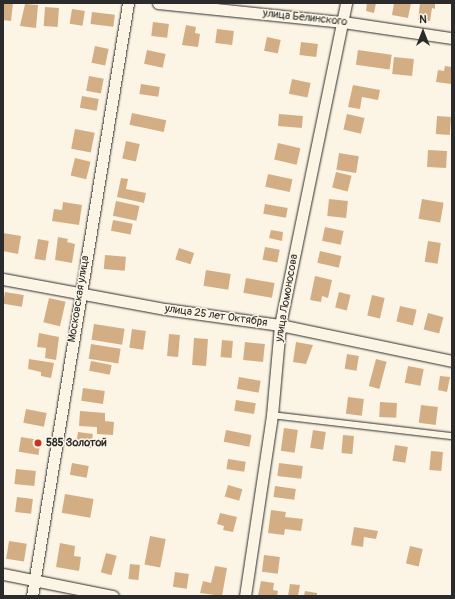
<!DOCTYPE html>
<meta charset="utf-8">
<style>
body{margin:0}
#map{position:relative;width:455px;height:599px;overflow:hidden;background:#fcf5e5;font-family:Pangolin,sans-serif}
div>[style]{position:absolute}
.building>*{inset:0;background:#d3ae85;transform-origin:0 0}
.roads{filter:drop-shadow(0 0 1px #2b2b2b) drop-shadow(0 0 1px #2b2b2b)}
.service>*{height:5.5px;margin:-2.75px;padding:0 2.75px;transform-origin:2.75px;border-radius:2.75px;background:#fcf5e5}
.minor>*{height:11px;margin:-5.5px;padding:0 5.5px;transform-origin:5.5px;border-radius:5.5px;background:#fcf5e5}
.dots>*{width:11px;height:11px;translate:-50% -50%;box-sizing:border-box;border:2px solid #fcf5e5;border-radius:50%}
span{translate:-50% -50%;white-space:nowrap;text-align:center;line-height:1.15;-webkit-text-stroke:3px #fcf5e5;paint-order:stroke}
.street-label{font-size:11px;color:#2b2b2b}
.poi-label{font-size:11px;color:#2b2b2b;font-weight:700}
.left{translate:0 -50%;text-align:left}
.frame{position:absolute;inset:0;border:4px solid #2b2b2b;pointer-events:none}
.north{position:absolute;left:403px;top:12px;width:40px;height:40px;-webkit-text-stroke:3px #fcf5e5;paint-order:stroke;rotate:0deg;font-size:11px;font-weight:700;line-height:16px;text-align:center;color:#2b2b2b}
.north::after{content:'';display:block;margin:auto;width:14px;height:18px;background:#2b2b2b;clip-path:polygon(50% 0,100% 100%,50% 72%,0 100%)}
</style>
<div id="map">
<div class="building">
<div style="clip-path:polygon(4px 3px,13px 3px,11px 21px,3px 20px)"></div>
<div style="clip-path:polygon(367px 3px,376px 3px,374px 13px,366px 11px)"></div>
<div style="clip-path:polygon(394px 3px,411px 3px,408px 18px,392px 15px)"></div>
<div style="clip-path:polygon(420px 3px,435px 3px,435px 9px,432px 8px,430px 21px,418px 20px)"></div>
<div style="clip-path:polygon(25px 4px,38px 5px,36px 28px,20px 26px)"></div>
<div style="left:45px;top:7px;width:14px;height:19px;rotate:4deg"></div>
<div style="left:72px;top:9px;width:13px;height:15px;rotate:9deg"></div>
<div style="left:92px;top:12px;width:23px;height:12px;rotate:7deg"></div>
<div style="left:153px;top:22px;width:16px;height:14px;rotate:7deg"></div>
<div style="clip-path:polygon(186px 25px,196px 27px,195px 33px,200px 34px,198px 47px,182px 45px)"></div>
<div style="left:217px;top:29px;width:17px;height:14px;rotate:7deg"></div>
<div style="left:267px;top:37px;width:14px;height:14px;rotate:12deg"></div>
<div style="left:301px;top:42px;width:17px;height:13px;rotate:7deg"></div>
<div style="left:95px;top:46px;width:14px;height:17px;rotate:12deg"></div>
<div style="left:147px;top:50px;width:19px;height:14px;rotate:12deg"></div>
<div style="left:358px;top:50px;width:34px;height:15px;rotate:8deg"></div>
<div style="left:394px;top:57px;width:20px;height:17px;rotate:6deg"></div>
<div style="clip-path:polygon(445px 66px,452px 67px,451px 84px,436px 82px,438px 70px,444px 71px)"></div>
<div style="left:89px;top:76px;width:15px;height:15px;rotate:11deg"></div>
<div style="left:292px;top:79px;width:19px;height:15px;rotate:12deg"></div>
<div style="left:141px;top:84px;width:19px;height:10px;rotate:9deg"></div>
<div style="clip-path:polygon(353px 85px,380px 90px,378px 100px,362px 97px,360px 109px,348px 107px)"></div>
<div style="left:82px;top:96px;width:17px;height:12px;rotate:10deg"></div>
<div style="left:132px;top:113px;width:35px;height:12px;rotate:12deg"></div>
<div style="left:279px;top:114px;width:24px;height:12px;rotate:5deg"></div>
<div style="left:347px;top:114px;width:18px;height:16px;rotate:13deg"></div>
<div style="left:437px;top:116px;width:14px;height:18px;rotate:4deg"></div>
<div style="left:75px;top:129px;width:20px;height:20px;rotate:11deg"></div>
<div style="left:126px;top:141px;width:14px;height:18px;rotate:12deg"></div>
<div style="left:278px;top:143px;width:23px;height:17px;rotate:13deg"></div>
<div style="left:428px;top:150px;width:19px;height:17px;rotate:3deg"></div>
<div style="left:339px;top:153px;width:20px;height:17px;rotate:9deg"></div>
<div style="left:75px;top:158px;width:16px;height:18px;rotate:14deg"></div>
<div style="left:336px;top:172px;width:16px;height:16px;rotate:14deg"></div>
<div style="left:268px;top:174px;width:25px;height:13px;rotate:12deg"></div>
<div style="clip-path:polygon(121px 178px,128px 179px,126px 189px,146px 193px,144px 203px,117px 197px)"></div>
<div style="left:329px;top:199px;width:19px;height:17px;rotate:6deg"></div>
<div style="left:422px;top:199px;width:22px;height:20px;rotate:10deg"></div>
<div style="left:116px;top:201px;width:24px;height:15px;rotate:12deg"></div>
<div style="clip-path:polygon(63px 202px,82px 205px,79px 225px,52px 221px,54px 209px,62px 210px)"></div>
<div style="left:265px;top:204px;width:23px;height:10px;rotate:10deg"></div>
<div style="left:113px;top:220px;width:20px;height:11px;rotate:11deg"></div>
<div style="left:325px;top:227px;width:19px;height:14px;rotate:12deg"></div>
<div style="clip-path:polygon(271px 230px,283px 232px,282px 241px,269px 238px)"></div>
<div style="clip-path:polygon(3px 233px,21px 236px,18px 254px,3px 251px)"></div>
<div style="clip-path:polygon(58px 237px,68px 239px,67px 242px,75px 244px,72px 263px,55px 260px)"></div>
<div style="left:38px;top:239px;width:11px;height:20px;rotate:10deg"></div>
<div style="left:428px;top:241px;width:13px;height:21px;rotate:9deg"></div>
<div style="left:265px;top:247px;width:15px;height:13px;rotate:11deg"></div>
<div style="left:179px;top:248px;width:16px;height:12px;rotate:18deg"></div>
<div style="left:320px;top:251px;width:22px;height:12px;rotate:13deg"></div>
<div style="left:105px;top:255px;width:21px;height:14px;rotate:5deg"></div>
<div style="left:206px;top:270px;width:25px;height:16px;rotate:9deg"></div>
<div style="clip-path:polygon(315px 276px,332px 280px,328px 298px,322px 296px,321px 302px,310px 300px)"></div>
<div style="left:246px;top:278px;width:29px;height:15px;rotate:10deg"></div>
<div style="left:5px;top:292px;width:19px;height:12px;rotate:9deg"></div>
<div style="left:339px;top:292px;width:12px;height:16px;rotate:14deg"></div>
<div style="left:372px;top:295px;width:13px;height:21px;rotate:13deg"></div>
<div style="left:49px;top:298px;width:17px;height:25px;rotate:13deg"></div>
<div style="left:400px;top:306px;width:17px;height:16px;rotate:13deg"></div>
<div style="left:428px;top:313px;width:16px;height:17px;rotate:15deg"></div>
<div style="left:94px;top:324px;width:31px;height:16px;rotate:9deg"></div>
<div style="left:132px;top:329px;width:14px;height:19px;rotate:8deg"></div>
<div style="clip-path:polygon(39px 333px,59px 337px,56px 360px,45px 358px,46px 348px,37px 347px)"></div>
<div style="left:169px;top:334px;width:11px;height:22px;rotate:5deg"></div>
<div style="left:194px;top:338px;width:14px;height:27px;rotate:4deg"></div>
<div style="left:222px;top:340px;width:11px;height:17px;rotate:5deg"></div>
<div style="left:245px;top:342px;width:20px;height:18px;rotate:6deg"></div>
<div style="clip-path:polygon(296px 342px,313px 345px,306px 364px,293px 362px)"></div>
<div style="left:91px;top:344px;width:30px;height:15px;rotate:9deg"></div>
<div style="left:347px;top:354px;width:12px;height:15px;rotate:9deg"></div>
<div style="clip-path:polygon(29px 359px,54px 363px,51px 378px,41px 376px,41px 372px,28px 369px)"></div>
<div style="left:376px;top:359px;width:11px;height:28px;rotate:15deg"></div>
<div style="left:91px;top:361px;width:21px;height:10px;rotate:11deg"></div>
<div style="left:408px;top:366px;width:16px;height:17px;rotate:11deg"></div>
<div style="clip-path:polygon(440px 376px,450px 377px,447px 392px,438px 390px)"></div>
<div style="left:239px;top:377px;width:22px;height:12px;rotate:10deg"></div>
<div style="left:83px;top:388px;width:22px;height:13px;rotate:8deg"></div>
<div style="left:348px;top:397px;width:16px;height:17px;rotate:7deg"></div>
<div style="left:236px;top:400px;width:20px;height:11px;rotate:9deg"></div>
<div style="left:380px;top:402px;width:17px;height:15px;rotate:3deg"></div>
<div style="left:421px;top:405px;width:17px;height:18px;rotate:7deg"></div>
<div style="left:26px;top:409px;width:21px;height:14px;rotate:11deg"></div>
<div style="clip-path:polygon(80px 411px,105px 413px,105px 421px,114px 422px,113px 435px,97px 434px,97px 427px,79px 426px)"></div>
<div style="left:284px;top:428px;width:14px;height:23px;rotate:8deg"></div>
<div style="left:226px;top:430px;width:26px;height:12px;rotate:11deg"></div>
<div style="left:313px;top:430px;width:13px;height:18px;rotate:9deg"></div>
<div style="left:78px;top:432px;width:15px;height:14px;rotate:8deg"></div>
<div style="left:343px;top:435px;width:11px;height:18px;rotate:5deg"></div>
<div style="left:21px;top:437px;width:20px;height:15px;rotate:9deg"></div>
<div style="left:395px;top:445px;width:13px;height:16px;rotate:9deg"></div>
<div style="left:431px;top:451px;width:12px;height:19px;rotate:5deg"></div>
<div style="left:228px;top:459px;width:18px;height:10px;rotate:9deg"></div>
<div style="left:72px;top:463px;width:17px;height:12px;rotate:10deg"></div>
<div style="left:279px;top:463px;width:24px;height:13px;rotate:7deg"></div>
<div style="left:16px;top:469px;width:20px;height:15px;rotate:6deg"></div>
<div style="left:228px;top:485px;width:15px;height:12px;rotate:16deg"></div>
<div style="left:275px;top:486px;width:21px;height:11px;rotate:8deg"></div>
<div style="left:65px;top:494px;width:29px;height:19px;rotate:10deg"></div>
<div style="left:17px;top:497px;width:16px;height:15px;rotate:7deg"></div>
<div style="clip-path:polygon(271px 510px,286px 512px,285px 517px,303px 519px,301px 531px,285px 529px,284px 535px,268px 533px)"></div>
<div style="clip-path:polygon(220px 513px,237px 517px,233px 532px,223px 530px,224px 526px,217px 524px)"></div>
<div style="clip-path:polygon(354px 527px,378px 531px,376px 539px,364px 537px,363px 547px,351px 545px)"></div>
<div style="left:150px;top:536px;width:16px;height:29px;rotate:11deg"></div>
<div style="left:9px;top:541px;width:18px;height:18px;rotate:9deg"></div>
<div style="clip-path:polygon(60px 543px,75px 546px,74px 556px,81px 557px,79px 571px,56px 567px)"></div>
<div style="left:410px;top:546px;width:13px;height:18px;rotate:13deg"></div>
<div style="left:106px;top:553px;width:11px;height:20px;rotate:15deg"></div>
<div style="left:264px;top:555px;width:16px;height:17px;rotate:7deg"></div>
<div style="left:130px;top:564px;width:10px;height:15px;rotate:6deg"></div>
<div style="clip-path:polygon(215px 566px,227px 568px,222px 596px,200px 593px,203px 581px,211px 583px)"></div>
<div style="left:175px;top:572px;width:14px;height:15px;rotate:8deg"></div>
<div style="clip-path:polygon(261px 581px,274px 583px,273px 590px,278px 591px,277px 596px,258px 596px)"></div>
<div style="clip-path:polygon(290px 584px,300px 585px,298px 596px,288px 596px)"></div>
<div style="clip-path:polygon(305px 591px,317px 593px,317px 596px,304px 596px)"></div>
</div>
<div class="roads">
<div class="service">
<div style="left:272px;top:415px;width:181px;rotate:6.7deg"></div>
</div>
<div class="minor">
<div style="left:158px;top:3px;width:186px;rotate:5.9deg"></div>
<div style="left:343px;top:22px;width:110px;rotate:8.4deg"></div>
<div style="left:3px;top:279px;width:165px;rotate:10.5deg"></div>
<div style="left:165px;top:309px;width:116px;rotate:7.9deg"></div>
<div style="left:280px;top:325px;width:176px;rotate:11.8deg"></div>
<div style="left:3px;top:574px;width:112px;rotate:11.3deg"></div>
<div style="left:32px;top:596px;width:601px;rotate:-80.8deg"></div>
<div style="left:245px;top:596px;width:183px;rotate:-81.5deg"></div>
<div style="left:272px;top:415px;width:90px;rotate:-84.9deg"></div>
<div style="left:280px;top:325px;width:329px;rotate:-78.4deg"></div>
</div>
</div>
<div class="dots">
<div style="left:38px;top:443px;background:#c8321e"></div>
</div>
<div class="street-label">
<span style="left:305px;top:18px;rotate:6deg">улица Белинского</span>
<span style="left:287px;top:298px;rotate:-80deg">улица Ломоносова</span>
<span style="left:79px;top:299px;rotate:-81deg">Московская улица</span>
<span style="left:216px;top:316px;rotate:8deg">улица 25 лет Октября</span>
</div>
<div class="poi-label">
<span class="left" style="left:46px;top:443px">585 Золотой</span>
</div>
<div class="frame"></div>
<div class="north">N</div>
</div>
